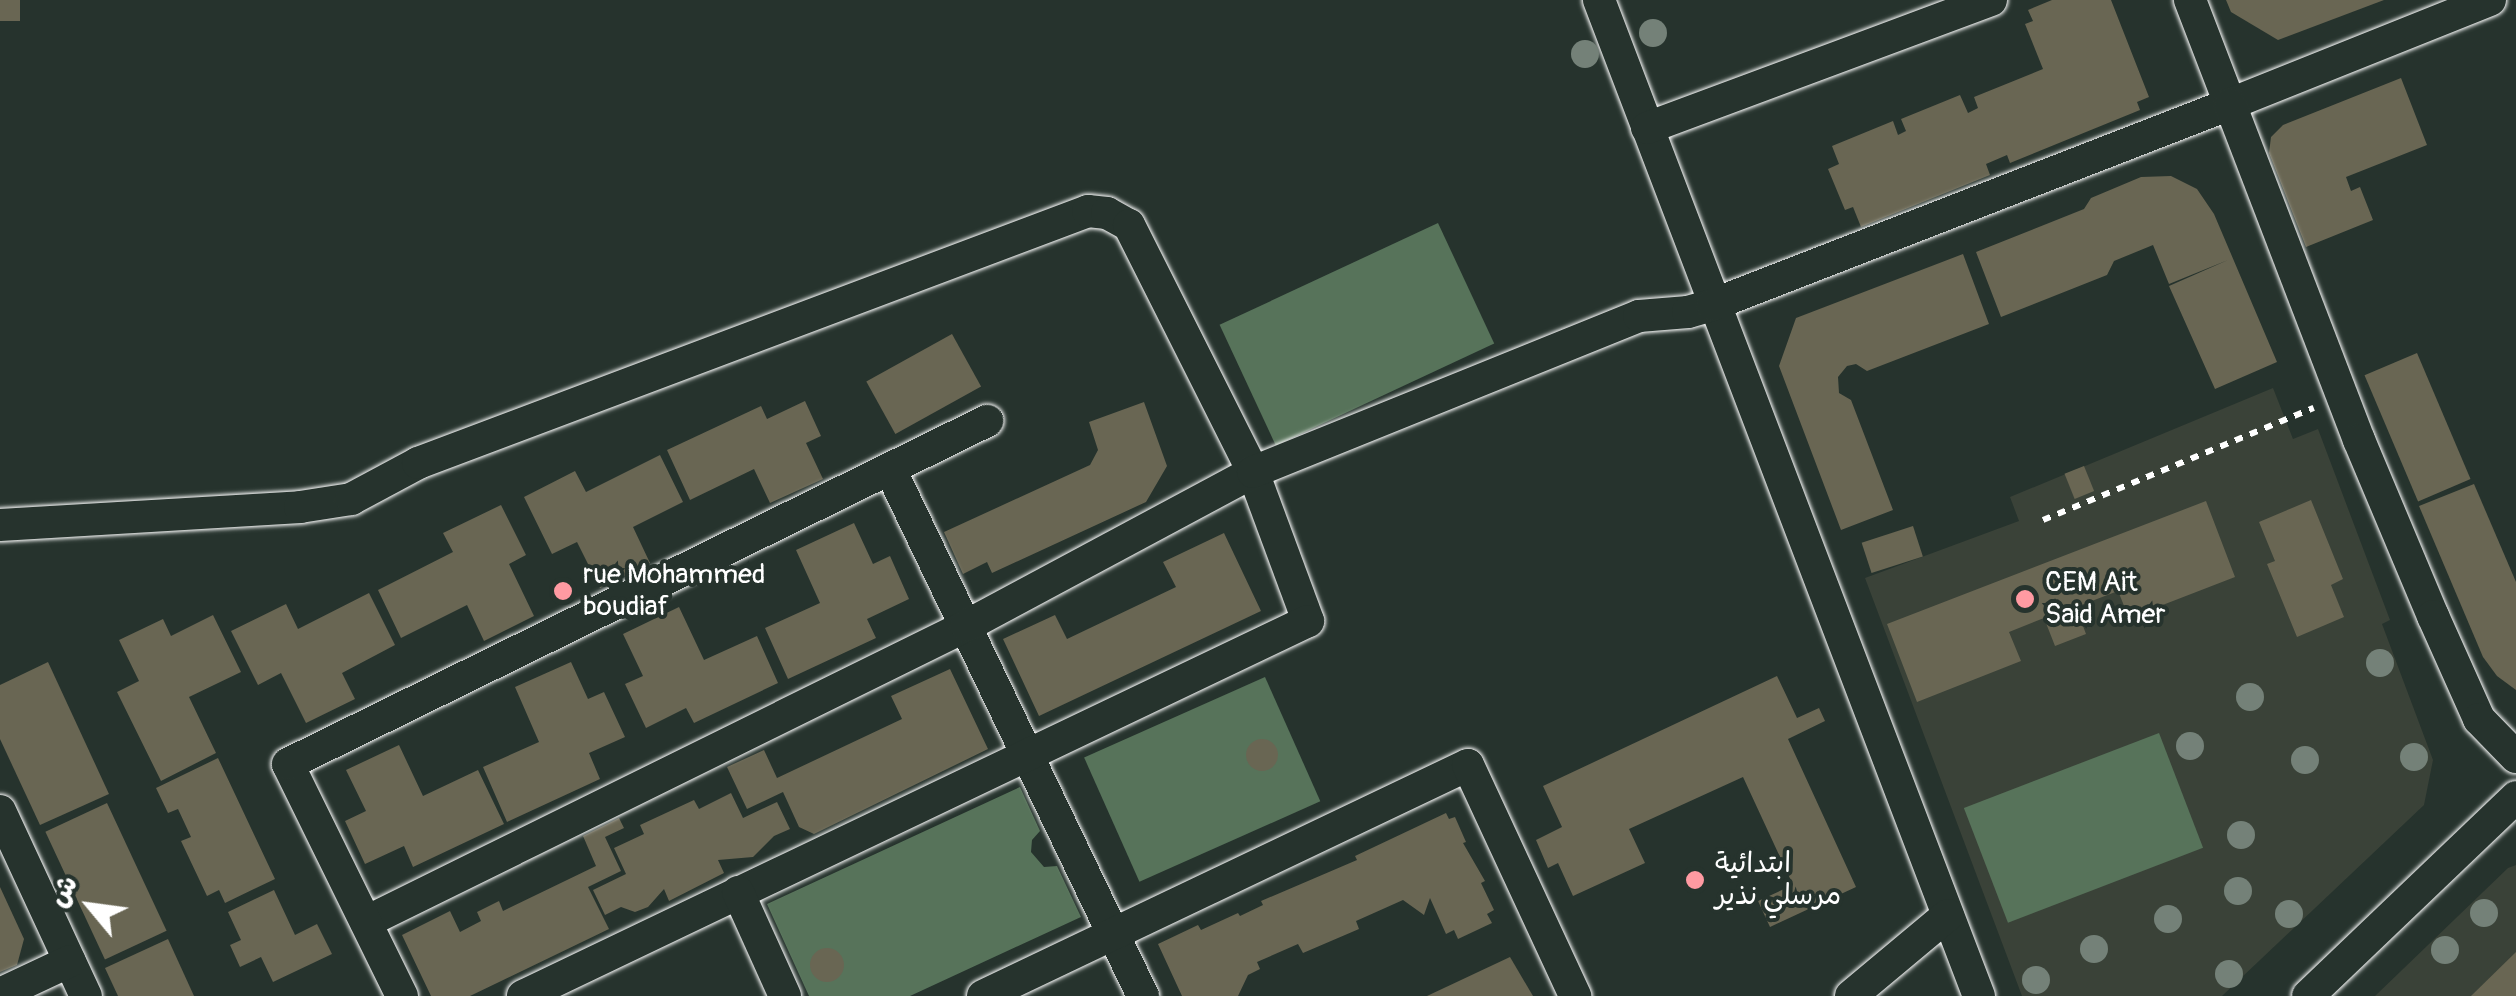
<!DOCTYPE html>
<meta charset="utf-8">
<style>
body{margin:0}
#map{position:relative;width:2516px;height:996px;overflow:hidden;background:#26332d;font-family:Pangolin,"Playpen Sans Arabic",sans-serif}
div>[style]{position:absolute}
.built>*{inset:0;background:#3a4238}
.green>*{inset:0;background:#57735a;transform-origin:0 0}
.building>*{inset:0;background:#696653;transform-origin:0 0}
.round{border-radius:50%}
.path>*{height:6px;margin-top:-3px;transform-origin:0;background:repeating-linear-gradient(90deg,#fff 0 8px,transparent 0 16px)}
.roads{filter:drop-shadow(0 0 2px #fff) drop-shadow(0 0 2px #fff)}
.street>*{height:32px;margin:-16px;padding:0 16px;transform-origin:16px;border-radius:16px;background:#26332d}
.trees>*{width:28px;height:28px;margin:-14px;border-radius:50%;background:#748178}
.dots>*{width:28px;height:28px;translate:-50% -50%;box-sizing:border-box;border:5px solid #26332d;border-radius:50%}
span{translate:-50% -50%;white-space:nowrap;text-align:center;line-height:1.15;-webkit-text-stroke:8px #26332d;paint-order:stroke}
.poi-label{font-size:28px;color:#fff}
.left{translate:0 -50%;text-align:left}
.north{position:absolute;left:40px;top:856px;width:100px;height:100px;-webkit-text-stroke:8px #26332d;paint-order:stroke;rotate:299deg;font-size:28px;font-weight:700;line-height:40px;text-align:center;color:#fff}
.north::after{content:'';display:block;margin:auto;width:35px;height:45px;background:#fff;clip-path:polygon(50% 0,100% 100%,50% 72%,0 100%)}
</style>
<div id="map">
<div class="built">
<div style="clip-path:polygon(2273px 388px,2293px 439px,2318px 429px,2390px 620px,2382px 624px,2433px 760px,2424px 805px,2222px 996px,2022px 996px,1865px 578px,2019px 521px,2010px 497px)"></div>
<div style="clip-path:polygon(2516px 865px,2516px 996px,2375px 996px,2508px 868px)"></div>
</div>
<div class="green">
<div style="left:1438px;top:223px;width:133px;height:241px;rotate:65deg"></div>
<div style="left:1265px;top:677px;width:136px;height:198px;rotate:66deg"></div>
<div style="left:2159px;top:733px;width:123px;height:209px;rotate:69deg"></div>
<div style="clip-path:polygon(1020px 787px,1040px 831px,1032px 840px,1031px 852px,1044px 867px,1057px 866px,1081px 917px,910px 996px,809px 996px,767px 904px)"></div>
</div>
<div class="building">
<div style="left:0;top:0;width:20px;height:21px"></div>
<div style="clip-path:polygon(2052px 0,2111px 0,2149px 97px,2137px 102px,2140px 110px,2010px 163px,2007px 155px,1986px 164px,1990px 175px,1861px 227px,1853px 207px,1845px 210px,1828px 169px,1839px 164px,1832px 146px,1893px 121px,1898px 135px,1906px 131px,1901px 119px,1960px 95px,1968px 113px,1978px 108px,1974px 97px,2043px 69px,2025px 24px,2033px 21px,2028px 10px)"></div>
<div style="clip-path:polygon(2226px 0,2384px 0,2278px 40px,2231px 12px)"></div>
<div style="clip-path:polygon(2401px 78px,2427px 145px,2346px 177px,2351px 191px,2360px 187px,2373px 220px,2306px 247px,2269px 153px,2271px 137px,2283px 125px)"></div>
<div style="clip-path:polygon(2171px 176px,2197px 189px,2214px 214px,2277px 362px,2215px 389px,2169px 286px,2228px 260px,2169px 284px,2153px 245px,2114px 261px,2107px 275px,2001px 317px,1976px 252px,2084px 209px,2091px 198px,2141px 177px)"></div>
<div style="clip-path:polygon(1963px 254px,1989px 324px,1867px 371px,1856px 364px,1847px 366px,1838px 377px,1839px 393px,1851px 400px,1893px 510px,1841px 530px,1779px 366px,1796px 318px)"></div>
<div style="left:952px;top:334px;width:60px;height:98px;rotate:61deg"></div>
<div style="left:2417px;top:353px;width:137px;height:57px;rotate:67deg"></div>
<div style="clip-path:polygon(805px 401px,821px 436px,806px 443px,823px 479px,770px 503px,754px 469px,690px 500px,667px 450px,761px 406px,767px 419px)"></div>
<div style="clip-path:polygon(1144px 402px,1167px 466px,1146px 502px,992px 573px,987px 562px,963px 574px,944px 532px,1090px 465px,1098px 450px,1089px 422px)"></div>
<div style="clip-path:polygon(660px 455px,683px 502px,633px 527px,650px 563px,600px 588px,577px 542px,552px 554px,524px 497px,575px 471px,586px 492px)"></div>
<div style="left:2084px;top:466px;width:27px;height:21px;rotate:68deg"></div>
<div style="clip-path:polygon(2474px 484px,2516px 582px,2516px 690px,2497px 676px,2483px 657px,2419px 506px)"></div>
<div style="clip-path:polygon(2311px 500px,2343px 579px,2331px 585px,2344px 617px,2297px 637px,2267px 564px,2275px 561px,2259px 522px)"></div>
<div style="clip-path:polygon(2206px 501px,2235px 577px,2129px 618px,2118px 591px,2076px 607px,2086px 634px,2055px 646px,2044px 618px,2009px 632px,2021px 661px,1917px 702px,1887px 624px)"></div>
<div style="clip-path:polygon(501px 505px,526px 555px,509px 564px,534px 616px,484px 641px,467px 605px,401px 638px,378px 590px,453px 552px,443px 533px)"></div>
<div style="clip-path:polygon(854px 523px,873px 564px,890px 556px,909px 599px,867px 619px,876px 638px,788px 679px,765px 628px,820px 603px,796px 550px)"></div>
<div style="left:1913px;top:526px;width:32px;height:54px;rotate:72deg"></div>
<div style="clip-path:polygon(1224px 533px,1261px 611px,1039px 716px,1003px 639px,1055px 615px,1067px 639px,1176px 587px,1163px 562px)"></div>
<div style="clip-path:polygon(369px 593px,395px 645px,342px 673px,355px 699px,306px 723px,281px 673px,258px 685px,231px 631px,286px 604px,298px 629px)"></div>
<div style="clip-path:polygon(679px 607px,704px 660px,757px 636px,778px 683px,694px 723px,686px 708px,646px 728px,625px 684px,643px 676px,623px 634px)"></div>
<div style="clip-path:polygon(213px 615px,241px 672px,189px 697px,216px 753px,161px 781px,117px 692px,139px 681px,119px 640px,163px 619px,171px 636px)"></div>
<div style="clip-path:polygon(48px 662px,109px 794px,40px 825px,0 739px,0 685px)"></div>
<div style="clip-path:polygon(571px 662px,588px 699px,604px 692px,625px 737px,589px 753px,600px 779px,507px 822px,483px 767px,539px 742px,515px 687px)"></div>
<div style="clip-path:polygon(950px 669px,988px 749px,814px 834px,799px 827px,783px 792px,747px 809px,727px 767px,764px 750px,777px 778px,902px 719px,891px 696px)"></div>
<div style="clip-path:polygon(1777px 676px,1797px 718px,1819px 708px,1825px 721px,1788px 739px,1856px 887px,1770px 927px,1758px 901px,1793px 885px,1743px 777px,1629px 829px,1645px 863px,1573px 896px,1558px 863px,1548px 868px,1536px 840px,1562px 827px,1543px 786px)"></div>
<div class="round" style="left:1246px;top:739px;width:32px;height:32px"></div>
<div style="clip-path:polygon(399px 745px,423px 796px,478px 770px,504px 824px,413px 867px,404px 846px,365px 864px,345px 821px,366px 811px,346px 770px)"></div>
<div style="clip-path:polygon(218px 758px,275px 879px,225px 903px,219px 890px,207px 896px,181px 841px,191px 837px,178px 809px,168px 813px,156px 788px)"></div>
<div style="clip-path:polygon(731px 793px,743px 818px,777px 802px,790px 829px,774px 836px,753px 857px,718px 860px,724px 873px,669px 901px,664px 889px,648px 907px,635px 912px,621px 907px,605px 915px,593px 890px,626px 874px,614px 848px,644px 834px,640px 825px,694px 800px,699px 809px)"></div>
<div style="left:107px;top:803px;width:141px;height:68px;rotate:65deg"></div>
<div style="clip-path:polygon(1446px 813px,1449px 819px,1455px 817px,1466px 842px,1463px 843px,1485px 881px,1481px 883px,1494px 910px,1487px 914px,1492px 923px,1458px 939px,1454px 930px,1446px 934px,1430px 898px,1424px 915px,1403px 900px,1356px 921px,1359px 929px,1303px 953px,1298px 944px,1257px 962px,1260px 969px,1248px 975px,1238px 996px,1182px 996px,1158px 944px,1198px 925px,1201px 930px,1238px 913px,1240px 916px,1263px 905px,1261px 901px,1357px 860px,1355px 856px)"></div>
<div style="clip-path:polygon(619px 818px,624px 828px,605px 837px,621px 871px,588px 887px,609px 929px,470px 996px,431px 996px,402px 935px,450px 911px,460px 932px,481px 921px,477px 912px,499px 901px,503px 911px,596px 866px,583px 836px)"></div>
<div style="clip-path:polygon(0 887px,24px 939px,17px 965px,0 972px)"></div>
<div style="clip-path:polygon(274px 890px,295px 935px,317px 924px,332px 954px,273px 982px,261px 957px,240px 967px,230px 945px,241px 940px,228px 912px)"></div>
<div style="clip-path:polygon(168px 939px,194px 996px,118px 996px,105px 968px)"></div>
<div class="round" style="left:810px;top:948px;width:34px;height:34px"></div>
<div style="clip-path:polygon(2516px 952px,2516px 996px,2471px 996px)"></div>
<div style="clip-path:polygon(1510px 957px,1533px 996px,1427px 996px)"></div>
</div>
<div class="path">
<div style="left:2043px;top:520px;width:293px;rotate:-22.5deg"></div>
</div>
<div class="roads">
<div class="street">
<div style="left:1599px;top:0;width:1066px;rotate:69.12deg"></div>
<div style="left:2190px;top:0;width:111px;rotate:69deg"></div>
<div style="left:2230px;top:104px;width:280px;rotate:-21.8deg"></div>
<div style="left:1647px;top:128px;width:367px;rotate:-20.4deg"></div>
<div style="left:890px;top:469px;width:585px;rotate:64.36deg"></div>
<div style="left:0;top:525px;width:301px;rotate:-3.4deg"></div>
<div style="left:300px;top:507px;width:52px;rotate:-8.9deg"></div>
<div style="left:351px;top:499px;width:76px;rotate:-28.2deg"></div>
<div style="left:418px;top:463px;width:716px;rotate:-20.61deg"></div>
<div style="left:1088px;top:211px;width:19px;rotate:6deg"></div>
<div style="left:1107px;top:213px;width:25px;rotate:29deg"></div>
<div style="left:1129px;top:225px;width:276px;rotate:63.3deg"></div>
<div style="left:1253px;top:472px;width:159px;rotate:69.7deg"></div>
<div style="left:1308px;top:621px;width:870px;rotate:154.47deg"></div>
<div style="left:0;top:811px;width:204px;rotate:65.1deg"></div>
<div style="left:738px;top:892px;width:114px;rotate:65.7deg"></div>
<div style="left:366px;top:922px;width:669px;rotate:-26.26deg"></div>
<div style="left:966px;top:626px;width:326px;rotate:-28.2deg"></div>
<div style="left:1253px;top:472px;width:416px;rotate:-22deg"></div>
<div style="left:1639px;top:316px;width:49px;rotate:-4.7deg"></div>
<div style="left:1688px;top:312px;width:25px;rotate:-16deg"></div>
<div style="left:1712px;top:305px;width:556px;rotate:-21.21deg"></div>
<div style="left:2230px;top:104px;width:360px;rotate:69deg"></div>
<div style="left:2359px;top:440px;width:191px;rotate:67.2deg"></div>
<div style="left:2433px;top:616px;width:113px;rotate:65.9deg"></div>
<div style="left:2479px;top:719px;width:53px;rotate:45.8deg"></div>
<div style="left:0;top:994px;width:77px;rotate:-25.2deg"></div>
<div style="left:402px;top:996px;width:258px;rotate:-116.2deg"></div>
<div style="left:288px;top:764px;width:779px;rotate:-26.14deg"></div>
<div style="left:983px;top:996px;width:537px;rotate:-25.47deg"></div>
<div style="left:1468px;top:765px;width:255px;rotate:65.1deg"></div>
<div style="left:1851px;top:996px;width:126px;rotate:-39.9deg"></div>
<div style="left:2308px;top:996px;width:288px;rotate:-43.7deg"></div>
</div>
</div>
<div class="trees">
<div style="left:1653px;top:33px"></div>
<div style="left:1585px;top:54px"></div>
<div style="left:2380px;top:663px"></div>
<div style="left:2250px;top:697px"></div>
<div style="left:2190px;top:746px"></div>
<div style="left:2414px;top:757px"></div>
<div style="left:2305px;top:760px"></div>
<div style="left:2241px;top:835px"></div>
<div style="left:2238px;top:891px"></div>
<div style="left:2484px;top:913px"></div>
<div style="left:2289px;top:914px"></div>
<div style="left:2168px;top:919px"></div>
<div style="left:2094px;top:949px"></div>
<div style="left:2445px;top:950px"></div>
<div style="left:2229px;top:974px"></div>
<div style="left:2036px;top:980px"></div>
</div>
<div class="dots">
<div style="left:563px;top:591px;background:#ff9aa2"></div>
<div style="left:2025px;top:599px;background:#ff9aa2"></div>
<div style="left:1695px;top:880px;background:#ff9aa2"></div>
</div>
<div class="poi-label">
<span class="left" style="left:583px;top:591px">rue Mohammed<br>boudiaf</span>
<span class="left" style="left:2045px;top:599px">CEM Ait<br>Said Amer</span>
<span class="left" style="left:1715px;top:880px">ابتدائية<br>مرسلي نذير</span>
</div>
<div class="north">ش</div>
</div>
